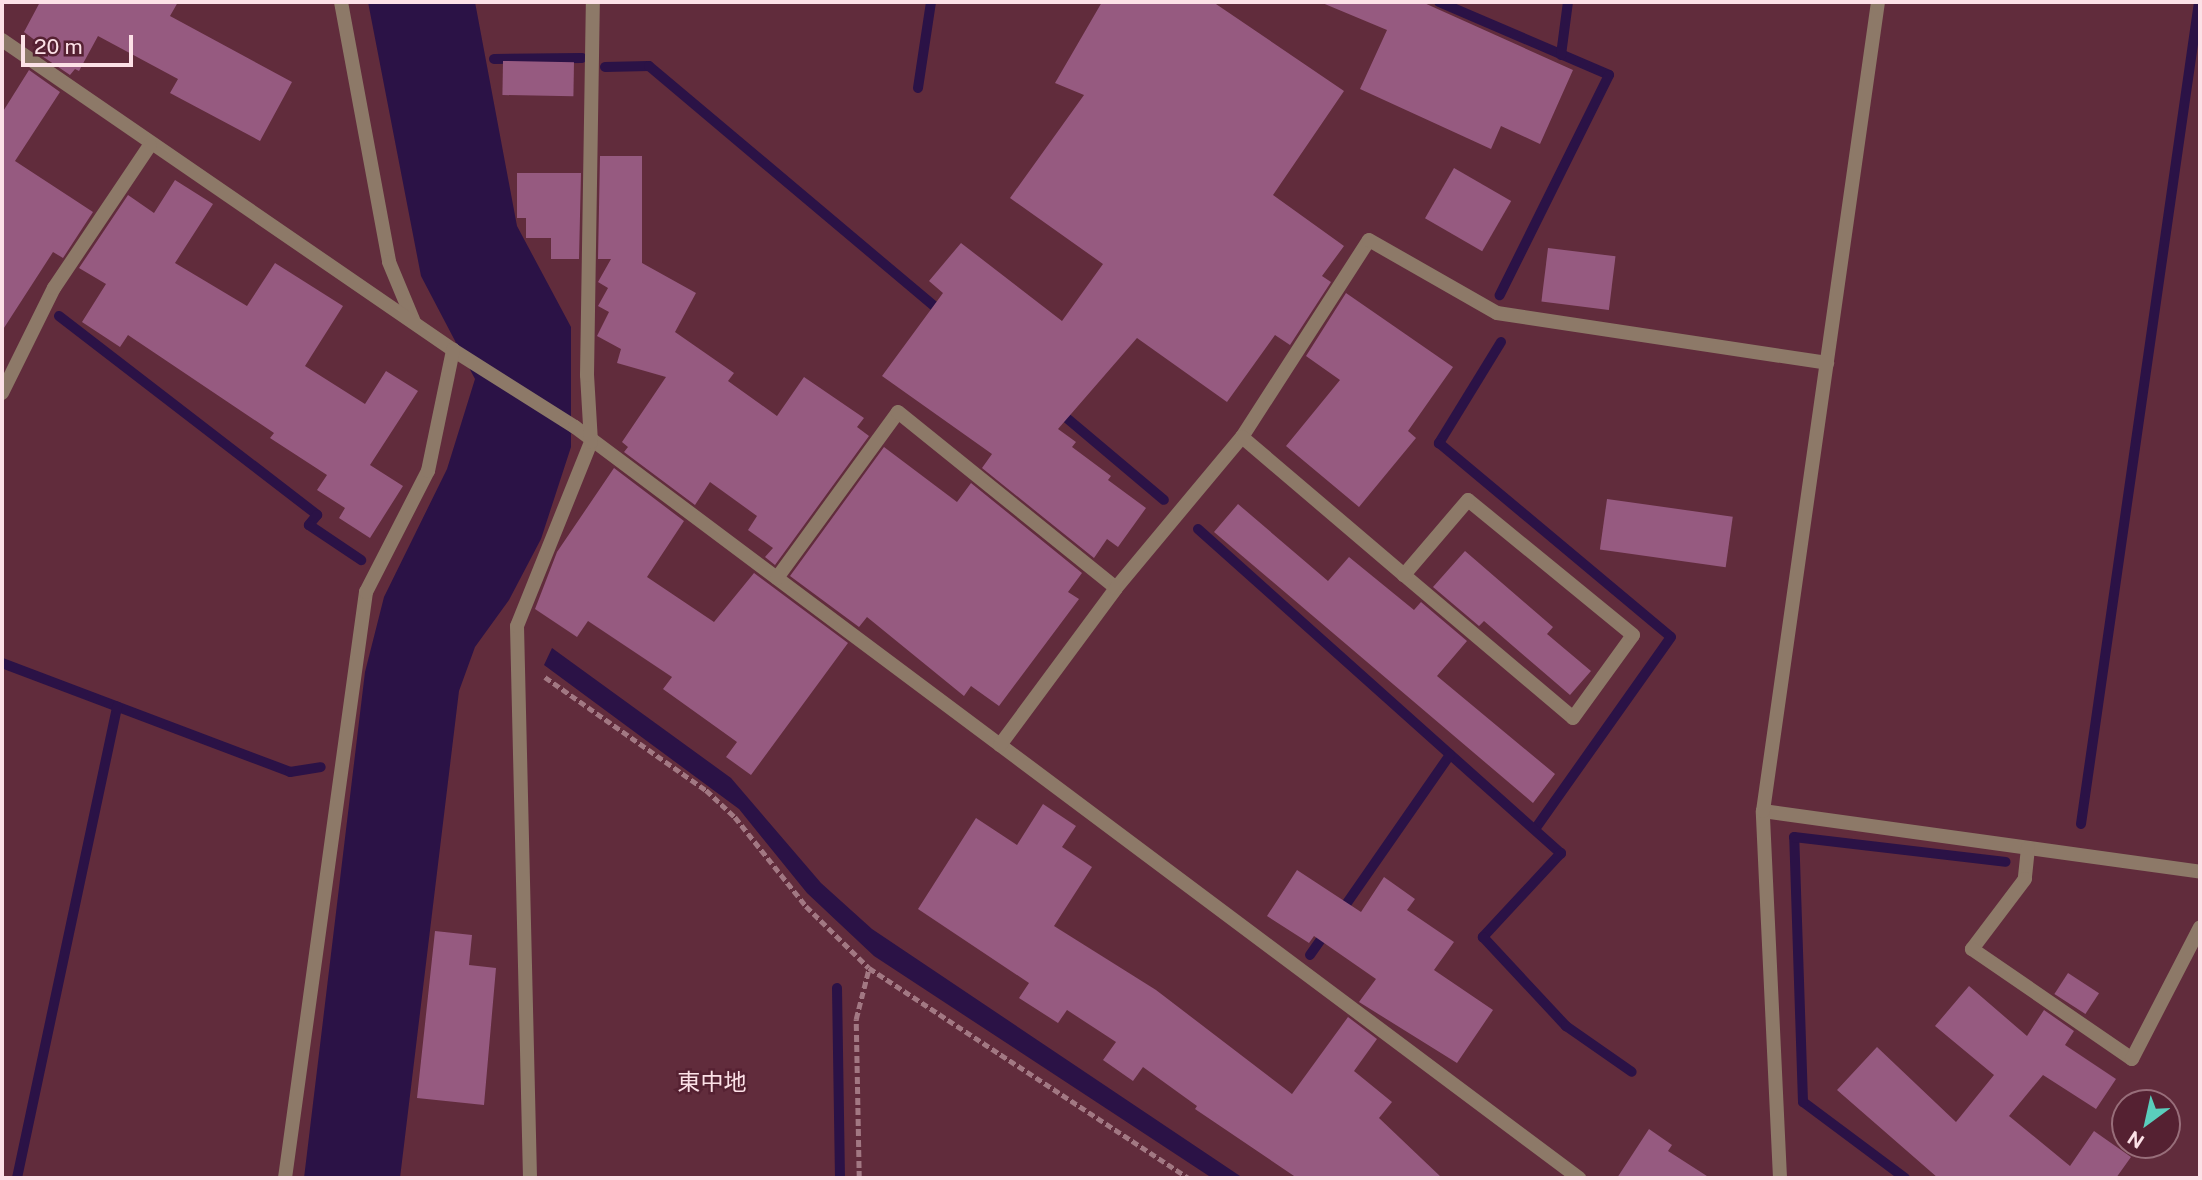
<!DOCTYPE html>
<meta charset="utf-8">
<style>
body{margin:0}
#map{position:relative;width:2202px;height:1180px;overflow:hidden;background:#612c3c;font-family:"Public Sans","Noto Sans JP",sans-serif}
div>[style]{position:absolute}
.water>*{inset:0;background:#2b1246}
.stream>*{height:10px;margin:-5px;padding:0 5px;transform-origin:5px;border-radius:5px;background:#2b1246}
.building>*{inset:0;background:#965a80;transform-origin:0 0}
.path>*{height:4.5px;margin-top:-2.25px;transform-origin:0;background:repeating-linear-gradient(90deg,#a27883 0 7px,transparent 0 10.5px)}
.service>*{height:14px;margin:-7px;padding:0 7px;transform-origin:7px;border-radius:7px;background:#8d7968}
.minor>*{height:14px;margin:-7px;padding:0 7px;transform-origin:7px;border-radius:7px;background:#8d7968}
.tertiary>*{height:14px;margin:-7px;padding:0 7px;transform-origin:7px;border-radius:7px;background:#8d7968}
span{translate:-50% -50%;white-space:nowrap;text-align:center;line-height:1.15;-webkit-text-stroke:5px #552132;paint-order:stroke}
.quarter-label{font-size:23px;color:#fce1e7}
.frame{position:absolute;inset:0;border:4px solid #fce1e7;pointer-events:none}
.north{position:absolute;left:2111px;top:1089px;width:70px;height:70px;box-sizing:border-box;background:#552132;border:2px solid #986e7a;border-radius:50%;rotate:213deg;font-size:19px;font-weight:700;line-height:28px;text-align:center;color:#fce1e7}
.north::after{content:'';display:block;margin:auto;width:24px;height:32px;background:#5acebd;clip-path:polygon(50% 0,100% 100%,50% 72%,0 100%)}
.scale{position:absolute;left:21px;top:35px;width:112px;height:32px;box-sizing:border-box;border:4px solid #fce1e7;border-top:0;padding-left:9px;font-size:21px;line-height:24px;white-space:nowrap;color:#fce1e7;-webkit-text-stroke:5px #552132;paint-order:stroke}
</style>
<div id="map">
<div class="water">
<div style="clip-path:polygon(368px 2px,475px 2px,517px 226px,571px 327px,571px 447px,541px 539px,509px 600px,475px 647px,459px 691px,400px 1178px,304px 1178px,365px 672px,384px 597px,447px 469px,475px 379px,421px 276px)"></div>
<div style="clip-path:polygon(552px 648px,731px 778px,821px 883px,872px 929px,1243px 1178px,1212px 1178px,874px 956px,807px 893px,739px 809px,544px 665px)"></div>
</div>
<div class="stream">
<div style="left:1439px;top:2px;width:185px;rotate:23.2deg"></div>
<div style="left:1609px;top:75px;width:246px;rotate:116.4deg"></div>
<div style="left:1561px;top:55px;width:53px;rotate:-82.5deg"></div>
<div style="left:494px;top:59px;width:88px;rotate:-0.7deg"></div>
<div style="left:605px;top:67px;width:44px;rotate:-1.3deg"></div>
<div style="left:649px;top:66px;width:383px;rotate:40.1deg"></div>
<div style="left:918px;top:88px;width:87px;rotate:-81.4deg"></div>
<div style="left:59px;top:316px;width:326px;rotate:37.6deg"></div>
<div style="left:317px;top:515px;width:13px;rotate:129deg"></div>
<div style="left:309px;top:525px;width:63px;rotate:33.9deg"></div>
<div style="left:1501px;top:342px;width:119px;rotate:121.5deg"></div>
<div style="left:1439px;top:443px;width:302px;rotate:39.9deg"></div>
<div style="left:1671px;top:637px;width:235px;rotate:125.3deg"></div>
<div style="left:1056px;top:409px;width:141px;rotate:40.1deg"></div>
<div style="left:1198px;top:529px;width:487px;rotate:41.8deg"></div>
<div style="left:1561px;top:853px;width:115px;rotate:132.9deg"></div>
<div style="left:1483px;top:937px;width:122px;rotate:47deg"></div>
<div style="left:1566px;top:1026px;width:80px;rotate:34.9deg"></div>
<div style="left:2px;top:663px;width:308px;rotate:20.7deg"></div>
<div style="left:290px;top:772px;width:31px;rotate:-9deg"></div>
<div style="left:2081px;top:824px;width:830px;rotate:-81.83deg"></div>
<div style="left:1340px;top:913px;width:193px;rotate:-55.2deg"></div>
<div style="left:1310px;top:955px;width:32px;rotate:-55deg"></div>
<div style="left:837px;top:988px;width:190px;rotate:89.1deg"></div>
<div style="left:17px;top:1178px;width:482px;rotate:-78deg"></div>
<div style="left:1905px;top:1178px;width:127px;rotate:-143.3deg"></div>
<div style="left:1803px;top:1102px;width:265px;rotate:-91.9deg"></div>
<div style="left:1794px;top:837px;width:213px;rotate:6.7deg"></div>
</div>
<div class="building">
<div style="clip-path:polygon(40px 2px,178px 2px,170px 16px,292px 82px,260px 141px,170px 93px,178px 79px,98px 36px,79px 71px,75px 69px,70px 75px,39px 54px,44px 47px,24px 32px)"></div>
<div style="clip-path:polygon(1102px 2px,1213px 2px,1344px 91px,1273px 195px,1344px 246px,1322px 276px,1331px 282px,1290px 345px,1275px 335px,1227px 402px,1137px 338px,1058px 429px,1076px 442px,1072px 447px,1111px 476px,1108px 480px,1146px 508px,1118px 547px,1107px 539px,1094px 558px,982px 468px,992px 454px,882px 376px,943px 293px,929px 281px,961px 243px,1062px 321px,1103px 264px,1010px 198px,1084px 95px,1055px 83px)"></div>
<div style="clip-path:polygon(1320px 2px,1422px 2px,1573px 70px,1540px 144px,1501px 126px,1491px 149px,1360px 89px,1387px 30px)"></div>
<div style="left:503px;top:61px;width:71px;height:34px;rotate:1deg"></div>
<div style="clip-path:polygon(29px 70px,60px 92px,15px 161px,93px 212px,63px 258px,53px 252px,2px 331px,2px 113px)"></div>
<div style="clip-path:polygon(600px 156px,642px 156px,642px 263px,696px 293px,675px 332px,734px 373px,728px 381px,777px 416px,804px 377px,864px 418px,857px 427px,869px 436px,775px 565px,765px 557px,773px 548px,748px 530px,757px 516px,710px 482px,695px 505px,624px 452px,628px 447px,622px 442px,666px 377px,617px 363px,621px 349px,597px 336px,609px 312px,598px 306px,608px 288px,598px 282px,611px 259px,598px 259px)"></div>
<div style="left:1454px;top:168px;width:66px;height:58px;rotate:30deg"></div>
<div style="clip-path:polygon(517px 173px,581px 173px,579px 259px,551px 259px,551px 238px,526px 238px,526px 218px,517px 218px)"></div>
<div style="clip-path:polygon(175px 180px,213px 204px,175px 263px,247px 306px,275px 263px,343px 306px,305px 366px,365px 404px,386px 371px,418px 391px,370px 465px,403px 486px,370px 538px,339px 518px,345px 508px,317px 490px,327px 475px,270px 438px,274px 433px,128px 335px,120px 347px,82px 322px,106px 284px,79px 268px,128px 195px,154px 213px)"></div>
<div style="left:1548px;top:248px;width:68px;height:54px;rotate:7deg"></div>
<div style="clip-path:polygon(1346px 293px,1453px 367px,1408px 431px,1416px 438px,1359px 507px,1286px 446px,1340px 380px,1306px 356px)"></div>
<div style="clip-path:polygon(884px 447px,957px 502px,971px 483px,1082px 573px,1068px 592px,1079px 599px,999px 706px,971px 686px,964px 696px,867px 617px,859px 627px,790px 576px)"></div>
<div style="clip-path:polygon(614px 468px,684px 521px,647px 577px,714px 622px,754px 573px,848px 643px,751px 775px,726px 757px,737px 742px,663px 689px,672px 677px,588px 621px,577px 637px,535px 609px,557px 552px)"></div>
<div style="left:1607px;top:499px;width:127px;height:51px;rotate:8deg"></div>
<div style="clip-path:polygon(1238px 504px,1328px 581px,1349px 557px,1414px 610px,1421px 602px,1467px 641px,1437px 676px,1555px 774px,1533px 803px,1214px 532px)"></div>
<div style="clip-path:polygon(1465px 551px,1553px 627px,1547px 634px,1591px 671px,1570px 695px,1484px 621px,1479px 626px,1433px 587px)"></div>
<div style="clip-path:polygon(1043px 804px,1076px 826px,1062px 847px,1092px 867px,1054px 926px,1156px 990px,1292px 1094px,1348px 1017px,1377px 1039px,1354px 1071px,1392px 1102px,1379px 1118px,1442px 1178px,1297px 1178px,1195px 1109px,1197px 1106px,1143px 1067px,1133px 1081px,1103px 1060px,1116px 1042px,1067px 1010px,1058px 1023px,1019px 998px,1029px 983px,918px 909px,976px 818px,1017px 845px)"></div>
<div style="clip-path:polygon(1297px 870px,1361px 912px,1384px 877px,1415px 899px,1407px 910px,1454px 942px,1434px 970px,1493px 1010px,1457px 1063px,1359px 1002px,1376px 979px,1314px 936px,1309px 943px,1267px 916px)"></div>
<div style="clip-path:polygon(435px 931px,472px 935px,469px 965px,496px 968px,484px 1105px,417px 1098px)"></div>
<div style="left:2068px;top:973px;width:37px;height:25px;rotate:33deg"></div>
<div style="clip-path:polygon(1969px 986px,2027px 1036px,2044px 1010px,2074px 1031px,2065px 1045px,2116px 1079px,2096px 1109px,2043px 1075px,2009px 1116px,2070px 1166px,2094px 1131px,2131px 1157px,2116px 1178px,1938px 1178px,1837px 1090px,1877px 1047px,1956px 1122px,1994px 1075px,1935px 1026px)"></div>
<div style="clip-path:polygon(1649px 1129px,1672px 1145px,1668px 1151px,1710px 1178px,1617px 1178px)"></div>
</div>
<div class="path">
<div style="left:545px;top:677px;width:197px;rotate:35.1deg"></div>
<div style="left:706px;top:790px;width:40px;rotate:43deg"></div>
<div style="left:735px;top:817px;width:114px;rotate:51.4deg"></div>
<div style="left:806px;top:906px;width:88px;rotate:44.5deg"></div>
<div style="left:869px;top:968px;width:383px;rotate:33.3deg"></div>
<div style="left:859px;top:1178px;width:159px;rotate:-91.1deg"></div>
<div style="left:856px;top:1019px;width:53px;rotate:-75.7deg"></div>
</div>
<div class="service">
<div style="left:1242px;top:437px;width:234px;rotate:-57.2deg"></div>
<div style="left:1369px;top:240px;width:147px;rotate:29.7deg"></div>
<div style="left:1497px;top:313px;width:334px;rotate:8.6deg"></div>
</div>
<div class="minor">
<div style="left:341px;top:2px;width:264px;rotate:79.5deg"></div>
<div style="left:389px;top:262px;width:65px;rotate:67.4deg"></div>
<div style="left:2px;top:40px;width:547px;rotate:34.5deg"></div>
<div style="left:453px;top:350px;width:144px;rotate:32.3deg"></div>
<div style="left:575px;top:427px;width:1254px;rotate:36.8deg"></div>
<div style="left:2px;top:393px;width:117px;rotate:-63.7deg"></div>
<div style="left:54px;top:288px;width:172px;rotate:-56.1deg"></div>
<div style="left:777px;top:578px;width:205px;rotate:-53.9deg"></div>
<div style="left:898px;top:412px;width:280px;rotate:38.9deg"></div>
<div style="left:1000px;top:745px;width:195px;rotate:-53.5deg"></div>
<div style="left:1116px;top:588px;width:197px;rotate:-50.2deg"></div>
<div style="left:1242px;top:437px;width:213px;rotate:40.4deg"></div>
<div style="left:1404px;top:575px;width:221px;rotate:40.2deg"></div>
<div style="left:1573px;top:718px;width:102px;rotate:-54.1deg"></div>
<div style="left:1633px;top:635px;width:213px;rotate:-140.7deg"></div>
<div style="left:1468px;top:500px;width:99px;rotate:130.5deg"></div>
<div style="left:1763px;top:811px;width:441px;rotate:7.9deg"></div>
<div style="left:2028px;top:848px;width:31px;rotate:96deg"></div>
<div style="left:2025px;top:879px;width:88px;rotate:127.1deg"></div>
<div style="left:1972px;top:949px;width:194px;rotate:34.5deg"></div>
<div style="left:2132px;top:1059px;width:148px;rotate:-62.7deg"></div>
<div style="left:285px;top:1178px;width:592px;rotate:-82.13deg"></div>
<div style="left:366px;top:592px;width:136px;rotate:-62.9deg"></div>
<div style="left:428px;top:471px;width:124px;rotate:-78.3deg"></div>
<div style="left:530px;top:1178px;width:552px;rotate:-91.35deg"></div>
<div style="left:517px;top:626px;width:198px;rotate:-68.1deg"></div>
<div style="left:591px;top:442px;width:67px;rotate:-93.4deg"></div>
<div style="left:587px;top:375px;width:373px;rotate:-89.1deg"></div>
</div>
<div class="tertiary">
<div style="left:1780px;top:1178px;width:367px;rotate:-92.7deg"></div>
<div style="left:1763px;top:811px;width:817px;rotate:-81.91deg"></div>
</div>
<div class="quarter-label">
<span style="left:712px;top:1082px">東中地</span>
</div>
<div class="frame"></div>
<div class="north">N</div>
<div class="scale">20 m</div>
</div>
